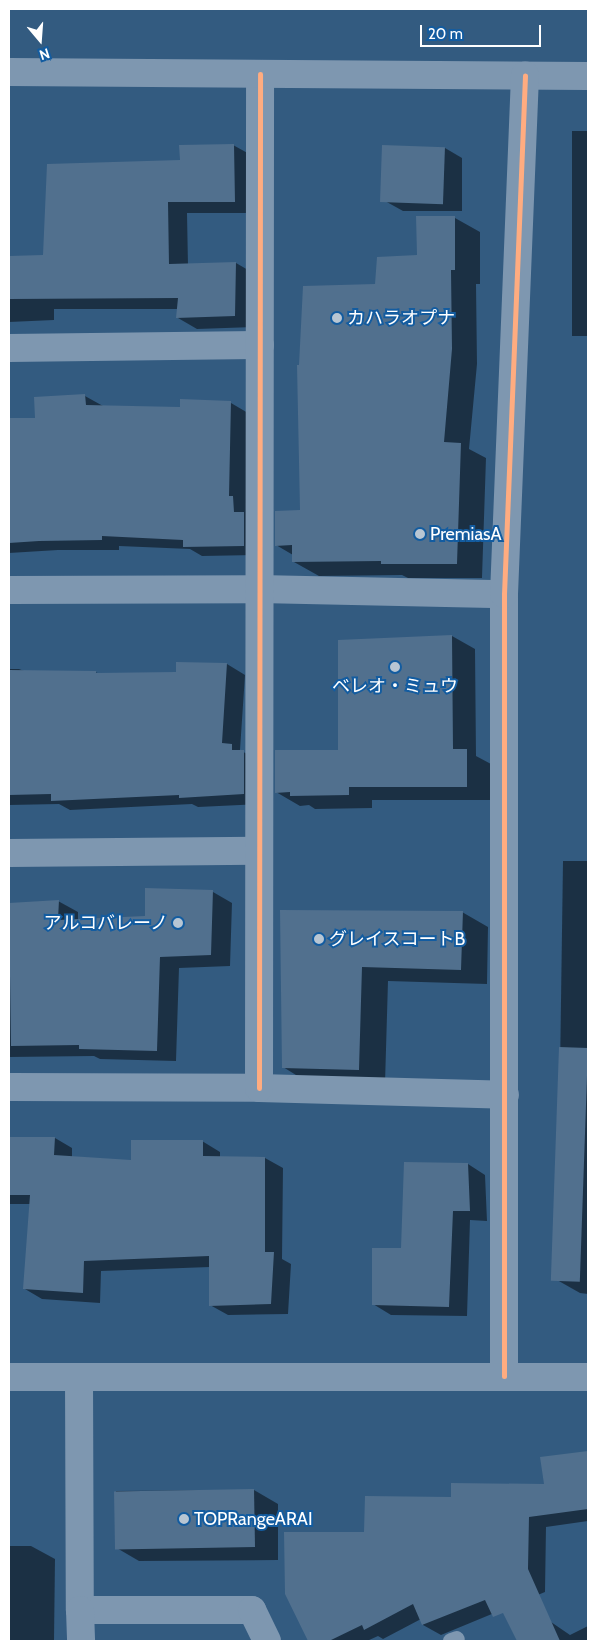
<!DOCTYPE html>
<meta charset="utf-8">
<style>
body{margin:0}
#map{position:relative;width:597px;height:1650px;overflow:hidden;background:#335b80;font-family:Cabin,"Noto Sans JP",sans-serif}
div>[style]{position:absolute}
.shadow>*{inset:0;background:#0007;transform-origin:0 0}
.building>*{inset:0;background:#51708e;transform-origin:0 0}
.service>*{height:16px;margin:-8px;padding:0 8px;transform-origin:8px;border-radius:8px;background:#7e97b0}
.minor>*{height:28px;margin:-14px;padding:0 14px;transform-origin:14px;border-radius:14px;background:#7e97b0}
.tertiary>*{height:28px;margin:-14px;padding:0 14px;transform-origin:14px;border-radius:14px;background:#7e97b0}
.cycleway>*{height:5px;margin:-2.5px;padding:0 2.5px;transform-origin:2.5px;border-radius:2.5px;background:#ffac80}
.dots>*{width:14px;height:14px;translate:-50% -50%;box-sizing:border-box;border:2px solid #135ca0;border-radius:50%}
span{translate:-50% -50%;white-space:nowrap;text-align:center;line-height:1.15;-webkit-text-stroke:4px #135ca0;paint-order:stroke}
.poi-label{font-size:18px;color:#fff}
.left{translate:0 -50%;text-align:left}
.right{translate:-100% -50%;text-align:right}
.frame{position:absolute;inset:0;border:10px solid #fff;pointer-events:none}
.north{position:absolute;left:15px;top:15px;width:50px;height:50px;-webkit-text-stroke:4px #135ca0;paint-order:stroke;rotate:162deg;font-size:14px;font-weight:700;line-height:20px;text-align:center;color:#fff}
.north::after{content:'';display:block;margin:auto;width:18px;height:22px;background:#fff;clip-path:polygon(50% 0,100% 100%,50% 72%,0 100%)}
.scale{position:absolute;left:420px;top:25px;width:121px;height:22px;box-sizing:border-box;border:2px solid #fff;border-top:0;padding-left:6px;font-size:15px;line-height:18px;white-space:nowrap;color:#fff;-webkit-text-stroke:4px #135ca0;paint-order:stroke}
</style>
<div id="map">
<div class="shadow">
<div style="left:588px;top:131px;width:205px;height:16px;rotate:90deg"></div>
<div style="clip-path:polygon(233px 145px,253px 156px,254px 213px,187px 213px,188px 265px,236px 263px,255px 274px,254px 327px,197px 329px,178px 318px,178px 309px,54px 309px,54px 320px,9px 322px,9px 257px,44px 256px,181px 161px)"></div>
<div style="clip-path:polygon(445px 148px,462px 158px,462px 211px,403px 211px,385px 201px)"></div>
<div style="clip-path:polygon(417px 217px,455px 218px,480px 232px,480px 284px,476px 284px,477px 364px,469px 449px,486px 458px,482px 578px,408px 578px,402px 575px,319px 576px,294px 562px,293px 555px,276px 545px,302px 511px,377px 285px,418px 256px)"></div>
<div style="clip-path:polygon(85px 396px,103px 406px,181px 408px,231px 403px,248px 413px,261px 555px,202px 556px,190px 549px,119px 546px,119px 550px,58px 550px,9px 553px,9px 419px,36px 419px,35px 398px)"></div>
<div style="clip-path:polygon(452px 636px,475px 649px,476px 756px,491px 764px,491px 800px,372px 800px,372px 808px,315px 809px,309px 805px,300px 806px,276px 792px,340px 751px)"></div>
<div style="clip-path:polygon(177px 663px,227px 664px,245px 675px,240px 750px,261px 762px,261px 804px,198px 807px,192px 804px,70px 810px,59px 804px,9px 805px,9px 669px,19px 669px,24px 671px,95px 672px,100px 674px,177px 673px)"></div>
<div style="clip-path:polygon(563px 861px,588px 861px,588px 1294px,580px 1293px,557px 1280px)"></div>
<div style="clip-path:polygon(213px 892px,232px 903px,230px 966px,179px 968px,176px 1061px,100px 1059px,94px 1056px,9px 1057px,9px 904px,58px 901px,78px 912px,78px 921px,146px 917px)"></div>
<div style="clip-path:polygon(282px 911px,462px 912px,488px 927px,487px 984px,388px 981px,385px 1084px,309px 1083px,283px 1067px)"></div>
<div style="clip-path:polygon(9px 1138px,55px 1138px,72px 1148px,72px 1157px,133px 1161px,202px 1141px,220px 1152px,220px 1157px,265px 1158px,283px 1168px,282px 1259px,291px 1264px,288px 1314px,228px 1315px,210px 1305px,210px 1267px,101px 1271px,100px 1303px,42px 1299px,25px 1289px,30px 1204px,9px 1204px)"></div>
<div style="clip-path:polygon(468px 1164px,485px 1175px,487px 1221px,470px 1220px,467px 1316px,391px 1315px,373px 1304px,402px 1249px)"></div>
<div style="clip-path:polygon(588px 1452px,588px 1521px,546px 1527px,545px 1592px,441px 1635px,423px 1625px,421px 1619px,383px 1639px,378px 1636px,367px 1641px,310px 1641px,287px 1593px,365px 1533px,452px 1498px,545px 1485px,542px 1458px)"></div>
<div style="clip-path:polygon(254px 1490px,278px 1504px,278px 1560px,139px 1561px,115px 1547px,116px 1491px)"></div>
<div style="clip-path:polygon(9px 1546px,31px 1546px,55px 1559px,54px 1641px,9px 1641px)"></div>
<div style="clip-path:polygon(551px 1622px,570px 1635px,588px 1626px,588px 1641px,518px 1641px)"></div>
</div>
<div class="building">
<div style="clip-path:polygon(234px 144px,235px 202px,168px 202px,169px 264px,236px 262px,235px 316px,176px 318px,178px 298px,9px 299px,9px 256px,43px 255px,47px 164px,180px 160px,179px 145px)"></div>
<div style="left:382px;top:145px;width:63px;height:57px;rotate:2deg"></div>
<div style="clip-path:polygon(416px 216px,455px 216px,455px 270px,451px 270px,452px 349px,444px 442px,461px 443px,457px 564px,381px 564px,381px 561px,292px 562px,292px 545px,275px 546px,275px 511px,300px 510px,297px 365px,299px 365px,303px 286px,375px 284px,377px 257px,417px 255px)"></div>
<div style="clip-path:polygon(85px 394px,86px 405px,180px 407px,180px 399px,231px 401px,229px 496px,233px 496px,234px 512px,244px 512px,244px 546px,183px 547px,183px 540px,102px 536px,102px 540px,39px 541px,9px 543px,9px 418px,35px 418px,34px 397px)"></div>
<div style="clip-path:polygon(452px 635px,453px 749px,467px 749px,467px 787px,349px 787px,349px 795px,290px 796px,290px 792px,275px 793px,275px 750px,338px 750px,338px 640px)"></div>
<div style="clip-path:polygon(176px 662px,227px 663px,222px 743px,232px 744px,232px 750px,244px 750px,244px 794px,179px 798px,179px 795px,51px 801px,51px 794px,9px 795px,9px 670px,96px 671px,96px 673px,176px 672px)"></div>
<div style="clip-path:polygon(145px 888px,213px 890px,211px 955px,160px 957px,157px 1051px,79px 1049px,79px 1045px,11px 1046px,9px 903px,59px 900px,58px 920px,145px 916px)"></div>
<div style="clip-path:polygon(280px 910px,463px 911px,461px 970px,362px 967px,359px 1070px,282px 1068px)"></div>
<div style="left:559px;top:1047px;width:29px;height:234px;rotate:2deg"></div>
<div style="clip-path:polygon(9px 1137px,55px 1137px,54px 1155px,131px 1160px,131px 1140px,203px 1140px,203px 1156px,265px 1157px,265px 1252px,274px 1252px,271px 1304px,209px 1306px,209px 1256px,84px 1261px,83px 1293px,23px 1289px,30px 1195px,9px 1195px)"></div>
<div style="clip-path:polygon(404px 1162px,468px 1163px,470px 1211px,453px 1211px,449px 1307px,372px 1305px,372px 1248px,401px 1248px)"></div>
<div style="clip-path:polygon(588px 1451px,588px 1509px,529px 1517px,528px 1569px,560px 1641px,517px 1641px,503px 1613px,493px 1617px,485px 1600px,422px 1625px,413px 1604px,364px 1630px,362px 1625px,329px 1641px,308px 1641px,285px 1594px,284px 1532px,364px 1532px,365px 1496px,451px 1497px,451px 1483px,544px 1484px,540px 1457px)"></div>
<div style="left:254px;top:1489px;width:58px;height:140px;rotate:89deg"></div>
</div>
<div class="service">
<div style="left:451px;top:1641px;width:6px;rotate:-18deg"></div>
</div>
<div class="minor">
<div style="left:9px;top:348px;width:251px;rotate:-0.7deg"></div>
<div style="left:9px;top:590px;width:250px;rotate:-0.2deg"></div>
<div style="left:259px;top:589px;width:245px;rotate:1.2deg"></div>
<div style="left:9px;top:853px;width:250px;rotate:-0.5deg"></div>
<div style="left:9px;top:1087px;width:250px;rotate:0.2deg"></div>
<div style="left:259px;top:1088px;width:246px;rotate:1.6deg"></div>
<div style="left:259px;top:1088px;width:1014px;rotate:-89.94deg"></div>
<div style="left:79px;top:1378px;width:232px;rotate:89.8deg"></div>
<div style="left:80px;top:1610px;width:172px"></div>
<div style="left:252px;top:1610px;width:34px;rotate:64deg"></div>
<div style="left:80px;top:1610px;width:31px;rotate:88deg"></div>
</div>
<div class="tertiary">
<div style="left:9px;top:72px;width:579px;rotate:0.4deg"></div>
<div style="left:504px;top:1376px;width:782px;rotate:-90deg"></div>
<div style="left:504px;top:594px;width:519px;rotate:-87.68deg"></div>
<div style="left:9px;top:1377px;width:579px"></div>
</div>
<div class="cycleway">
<div style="left:259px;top:1088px;width:1014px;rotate:-89.94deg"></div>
<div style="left:504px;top:1376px;width:782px;rotate:-90deg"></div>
<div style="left:504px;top:594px;width:519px;rotate:-87.68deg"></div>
</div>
<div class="dots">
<div style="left:337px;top:318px;background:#b8c6d3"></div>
<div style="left:420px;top:534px;background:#b8c6d3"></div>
<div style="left:395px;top:667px;background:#b8c6d3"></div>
<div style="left:178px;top:923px;background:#b8c6d3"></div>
<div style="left:319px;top:939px;background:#b8c6d3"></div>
<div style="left:184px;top:1519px;background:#b8c6d3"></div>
</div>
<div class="poi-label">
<span class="left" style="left:347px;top:318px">カハラオプナ</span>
<span class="left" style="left:430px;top:534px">PremiasA</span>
<span style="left:395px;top:686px">ベレオ・ミュウ</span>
<span class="right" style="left:168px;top:923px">アルコバレーノ</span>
<span class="left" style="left:329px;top:939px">グレイスコートB</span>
<span class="left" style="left:194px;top:1519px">TOPRangeARAI</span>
</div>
<div class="frame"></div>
<div class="north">N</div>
<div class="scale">20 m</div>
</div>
